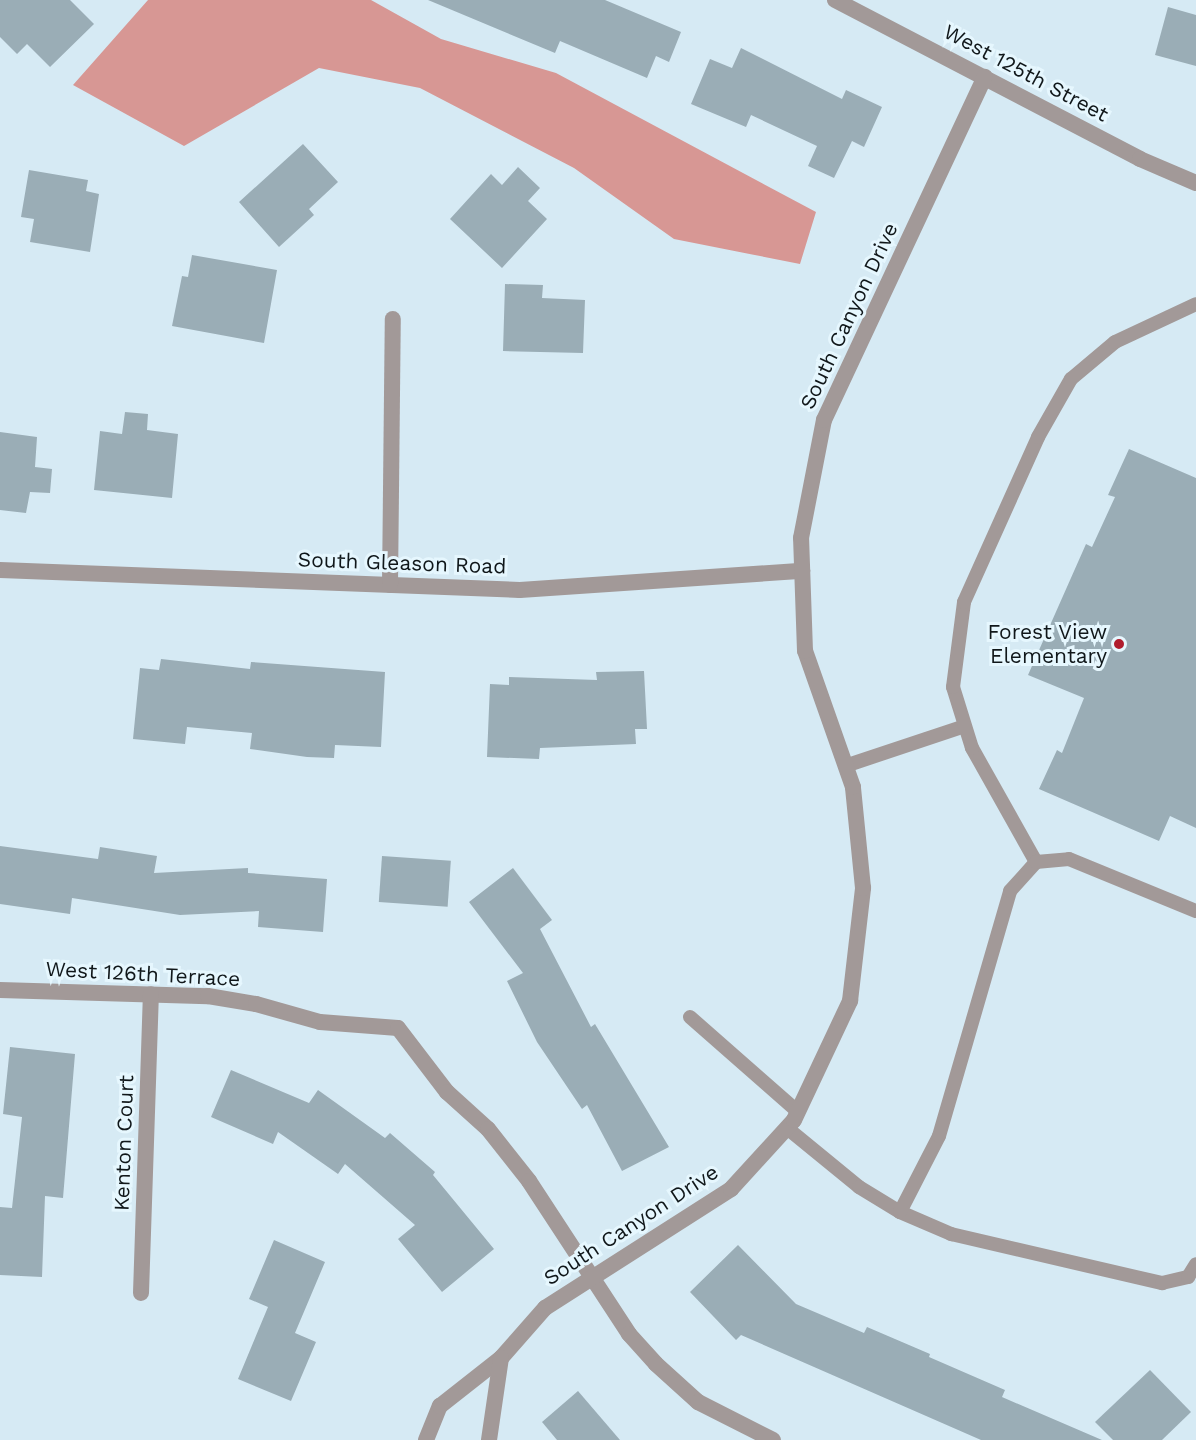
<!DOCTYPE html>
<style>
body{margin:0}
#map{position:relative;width:1196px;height:1440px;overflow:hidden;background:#d6eaf4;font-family:"Work Sans",sans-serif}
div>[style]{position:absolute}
.forest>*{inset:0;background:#d79794}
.building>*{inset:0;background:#9aadb6;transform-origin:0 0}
.service>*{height:14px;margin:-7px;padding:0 7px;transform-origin:7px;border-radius:7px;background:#a29998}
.minor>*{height:16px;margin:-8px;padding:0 8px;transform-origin:8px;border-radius:8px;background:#a29998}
.dots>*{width:16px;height:16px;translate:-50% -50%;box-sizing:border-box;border:3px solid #e6f7fe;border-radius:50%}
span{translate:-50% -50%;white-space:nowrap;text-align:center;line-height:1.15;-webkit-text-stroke:6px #e6f7fe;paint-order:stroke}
.street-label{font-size:21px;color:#10171a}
.poi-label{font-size:21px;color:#10171a}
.right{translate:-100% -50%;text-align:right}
</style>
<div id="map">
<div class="forest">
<div style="clip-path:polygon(148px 0,371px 0,441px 39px,556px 73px,816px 212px,800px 264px,674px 239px,574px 168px,420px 88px,319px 68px,184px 146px,73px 85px)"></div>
</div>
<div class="building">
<div style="clip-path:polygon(0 0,70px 0,94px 24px,50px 67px,27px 44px,17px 54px,0 37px)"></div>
<div style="clip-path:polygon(428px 0,605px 0,681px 32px,669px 62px,656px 56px,647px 78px,560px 41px,555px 53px)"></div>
<div style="clip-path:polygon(1168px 7px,1196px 15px,1196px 66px,1155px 55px)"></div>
<div style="clip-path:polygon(741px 48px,842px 99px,846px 90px,882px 107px,864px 147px,852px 141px,834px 178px,808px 166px,817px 146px,751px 115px,746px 127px,691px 104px,710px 59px,732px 68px)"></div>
<div style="clip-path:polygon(303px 144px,338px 182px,309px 209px,314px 215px,279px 247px,239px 202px)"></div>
<div style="clip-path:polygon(518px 167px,540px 188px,528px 201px,547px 219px,502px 268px,450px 219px,491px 174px,502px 185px)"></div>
<div style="clip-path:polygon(29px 170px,88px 180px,86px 191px,99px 194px,90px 252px,30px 242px,34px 219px,21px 217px)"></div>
<div style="clip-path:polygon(192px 255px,277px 270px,264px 343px,172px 326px,182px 276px,188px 277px)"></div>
<div style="clip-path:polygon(505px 284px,543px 285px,542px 298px,585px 300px,583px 353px,503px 351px)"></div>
<div style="clip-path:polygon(125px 412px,148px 414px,147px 430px,178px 434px,172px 498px,94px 490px,100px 431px,122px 434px)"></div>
<div style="clip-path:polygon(0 432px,37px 437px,35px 467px,52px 469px,50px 493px,30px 492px,26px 513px,0 510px)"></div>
<div style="clip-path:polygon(1129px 449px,1196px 478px,1196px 828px,1170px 816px,1159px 841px,1039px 789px,1057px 750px,1062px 753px,1084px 698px,1028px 675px,1086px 544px,1092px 547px,1115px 497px,1108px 495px)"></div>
<div style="clip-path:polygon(161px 659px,250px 669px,251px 662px,385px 672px,381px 747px,335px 745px,334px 758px,307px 757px,250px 749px,252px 733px,187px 727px,185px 744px,133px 739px,140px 668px,159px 670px)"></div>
<div style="clip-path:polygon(644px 671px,647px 729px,635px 729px,636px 744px,540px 748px,539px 759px,487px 757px,490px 684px,509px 685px,509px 677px,597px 680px,596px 672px)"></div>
<div style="clip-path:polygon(0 846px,98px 859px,100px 847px,157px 856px,154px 873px,248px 868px,248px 873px,327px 879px,323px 932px,258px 927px,259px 911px,180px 915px,72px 898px,70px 914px,0 904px)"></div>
<div style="left:382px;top:856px;width:69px;height:46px;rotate:4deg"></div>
<div style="clip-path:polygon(513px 868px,552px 920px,540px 929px,591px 1027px,595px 1024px,669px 1147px,622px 1171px,587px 1105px,582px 1109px,537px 1042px,507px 981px,523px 973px,469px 902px)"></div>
<div style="clip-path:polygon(10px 1047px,75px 1054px,63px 1198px,45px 1196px,42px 1277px,0 1275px,0 1207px,12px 1208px,22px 1117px,3px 1114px)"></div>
<div style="clip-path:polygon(231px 1070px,309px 1103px,318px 1090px,385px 1138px,390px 1133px,435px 1172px,433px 1175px,494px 1249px,442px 1292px,398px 1239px,415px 1225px,345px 1164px,338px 1174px,278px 1132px,273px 1144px,211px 1117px)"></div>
<div style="clip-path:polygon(274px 1240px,325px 1262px,295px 1333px,316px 1342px,291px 1401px,238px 1379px,268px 1307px,249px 1299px)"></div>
<div style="clip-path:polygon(738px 1245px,796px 1304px,864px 1333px,867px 1327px,930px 1354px,929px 1357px,1005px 1390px,1002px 1397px,1102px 1440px,981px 1440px,741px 1335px,736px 1340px,690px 1292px)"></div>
<div style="clip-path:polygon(1150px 1370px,1191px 1412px,1162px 1440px,1113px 1440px,1095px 1422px)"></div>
<div style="clip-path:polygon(578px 1391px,620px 1440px,557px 1440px,542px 1422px)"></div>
</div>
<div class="service">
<div style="left:845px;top:766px;width:126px;rotate:-18.4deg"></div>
<div style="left:1036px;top:862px;width:131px;rotate:-119.3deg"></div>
<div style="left:972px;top:748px;width:64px;rotate:-107.3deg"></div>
<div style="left:953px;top:687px;width:86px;rotate:-82.6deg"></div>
<div style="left:964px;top:602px;width:181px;rotate:-65.8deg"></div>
<div style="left:1038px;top:437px;width:67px;rotate:-60.4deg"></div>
<div style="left:1071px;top:379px;width:57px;rotate:-40.1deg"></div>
<div style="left:1115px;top:342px;width:89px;rotate:-25.1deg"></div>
<div style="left:690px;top:1017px;width:144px;rotate:41.3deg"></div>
<div style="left:787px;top:1128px;width:93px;rotate:39.3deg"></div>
<div style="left:859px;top:1187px;width:48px;rotate:31.4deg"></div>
<div style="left:900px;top:1212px;width:56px;rotate:23.3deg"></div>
<div style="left:951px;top:1234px;width:217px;rotate:13.1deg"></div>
<div style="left:1162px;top:1283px;width:27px;rotate:-13deg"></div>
<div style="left:1188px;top:1277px;width:15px;rotate:-58deg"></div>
<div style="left:900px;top:1212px;width:85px;rotate:-62.8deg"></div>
<div style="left:939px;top:1136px;width:255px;rotate:-73.8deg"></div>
<div style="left:1010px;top:891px;width:39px;rotate:-48deg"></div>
<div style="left:1036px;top:862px;width:33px;rotate:-5deg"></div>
<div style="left:1069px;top:859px;width:137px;rotate:22.3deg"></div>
</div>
<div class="minor">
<div style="left:835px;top:0;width:344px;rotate:27.5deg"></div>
<div style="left:1140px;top:159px;width:61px;rotate:23.2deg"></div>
<div style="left:0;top:570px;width:520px;rotate:2.2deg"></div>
<div style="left:520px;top:590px;width:283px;rotate:-3.9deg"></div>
<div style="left:390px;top:585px;width:266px;rotate:-89.4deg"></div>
<div style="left:0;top:990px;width:208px;rotate:1.7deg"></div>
<div style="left:208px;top:996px;width:49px;rotate:9.5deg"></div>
<div style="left:256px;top:1004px;width:66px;rotate:15.7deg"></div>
<div style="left:320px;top:1022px;width:78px;rotate:4.4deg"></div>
<div style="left:398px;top:1028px;width:81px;rotate:52.6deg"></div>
<div style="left:447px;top:1092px;width:55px;rotate:42.1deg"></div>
<div style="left:488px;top:1129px;width:66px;rotate:51.7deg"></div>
<div style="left:529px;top:1181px;width:183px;rotate:56.8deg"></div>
<div style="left:629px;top:1334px;width:40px;rotate:48deg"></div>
<div style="left:656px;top:1364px;width:57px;rotate:42.1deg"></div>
<div style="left:698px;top:1402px;width:84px;rotate:26.9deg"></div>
<div style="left:141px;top:1293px;width:299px;rotate:-88.1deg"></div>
<div style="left:426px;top:1440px;width:37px;rotate:-68deg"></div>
<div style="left:440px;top:1406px;width:78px;rotate:-38.2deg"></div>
<div style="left:501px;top:1358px;width:67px;rotate:-48.7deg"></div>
<div style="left:545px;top:1308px;width:221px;rotate:-32.6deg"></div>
<div style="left:731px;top:1189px;width:93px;rotate:-47.6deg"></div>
<div style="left:794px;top:1120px;width:132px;rotate:-64.8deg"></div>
<div style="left:850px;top:1001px;width:114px;rotate:-83.4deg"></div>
<div style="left:863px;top:888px;width:101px;rotate:-95.7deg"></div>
<div style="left:853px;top:787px;width:144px;rotate:-109.4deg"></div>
<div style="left:805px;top:651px;width:113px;rotate:-92deg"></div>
<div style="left:801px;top:538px;width:120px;rotate:-79deg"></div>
<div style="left:824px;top:420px;width:379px;rotate:-64.9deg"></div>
<div style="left:489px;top:1440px;width:83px;rotate:-81.7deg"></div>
</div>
<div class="dots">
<div style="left:1119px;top:644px;background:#b01d2e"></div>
</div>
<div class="street-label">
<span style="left:1026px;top:73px;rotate:28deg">West 125th Street</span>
<span style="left:849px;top:316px;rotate:-65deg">South Canyon Drive</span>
<span style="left:402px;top:563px;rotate:2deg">South Gleason Road</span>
<span style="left:143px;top:974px;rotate:3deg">West 126th Terrace</span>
<span style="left:124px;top:1143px;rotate:-88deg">Kenton Court</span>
<span style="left:631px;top:1225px;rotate:-33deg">South Canyon Drive</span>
</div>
<div class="poi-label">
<span class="right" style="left:1107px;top:644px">Forest View<br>Elementary</span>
</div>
</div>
